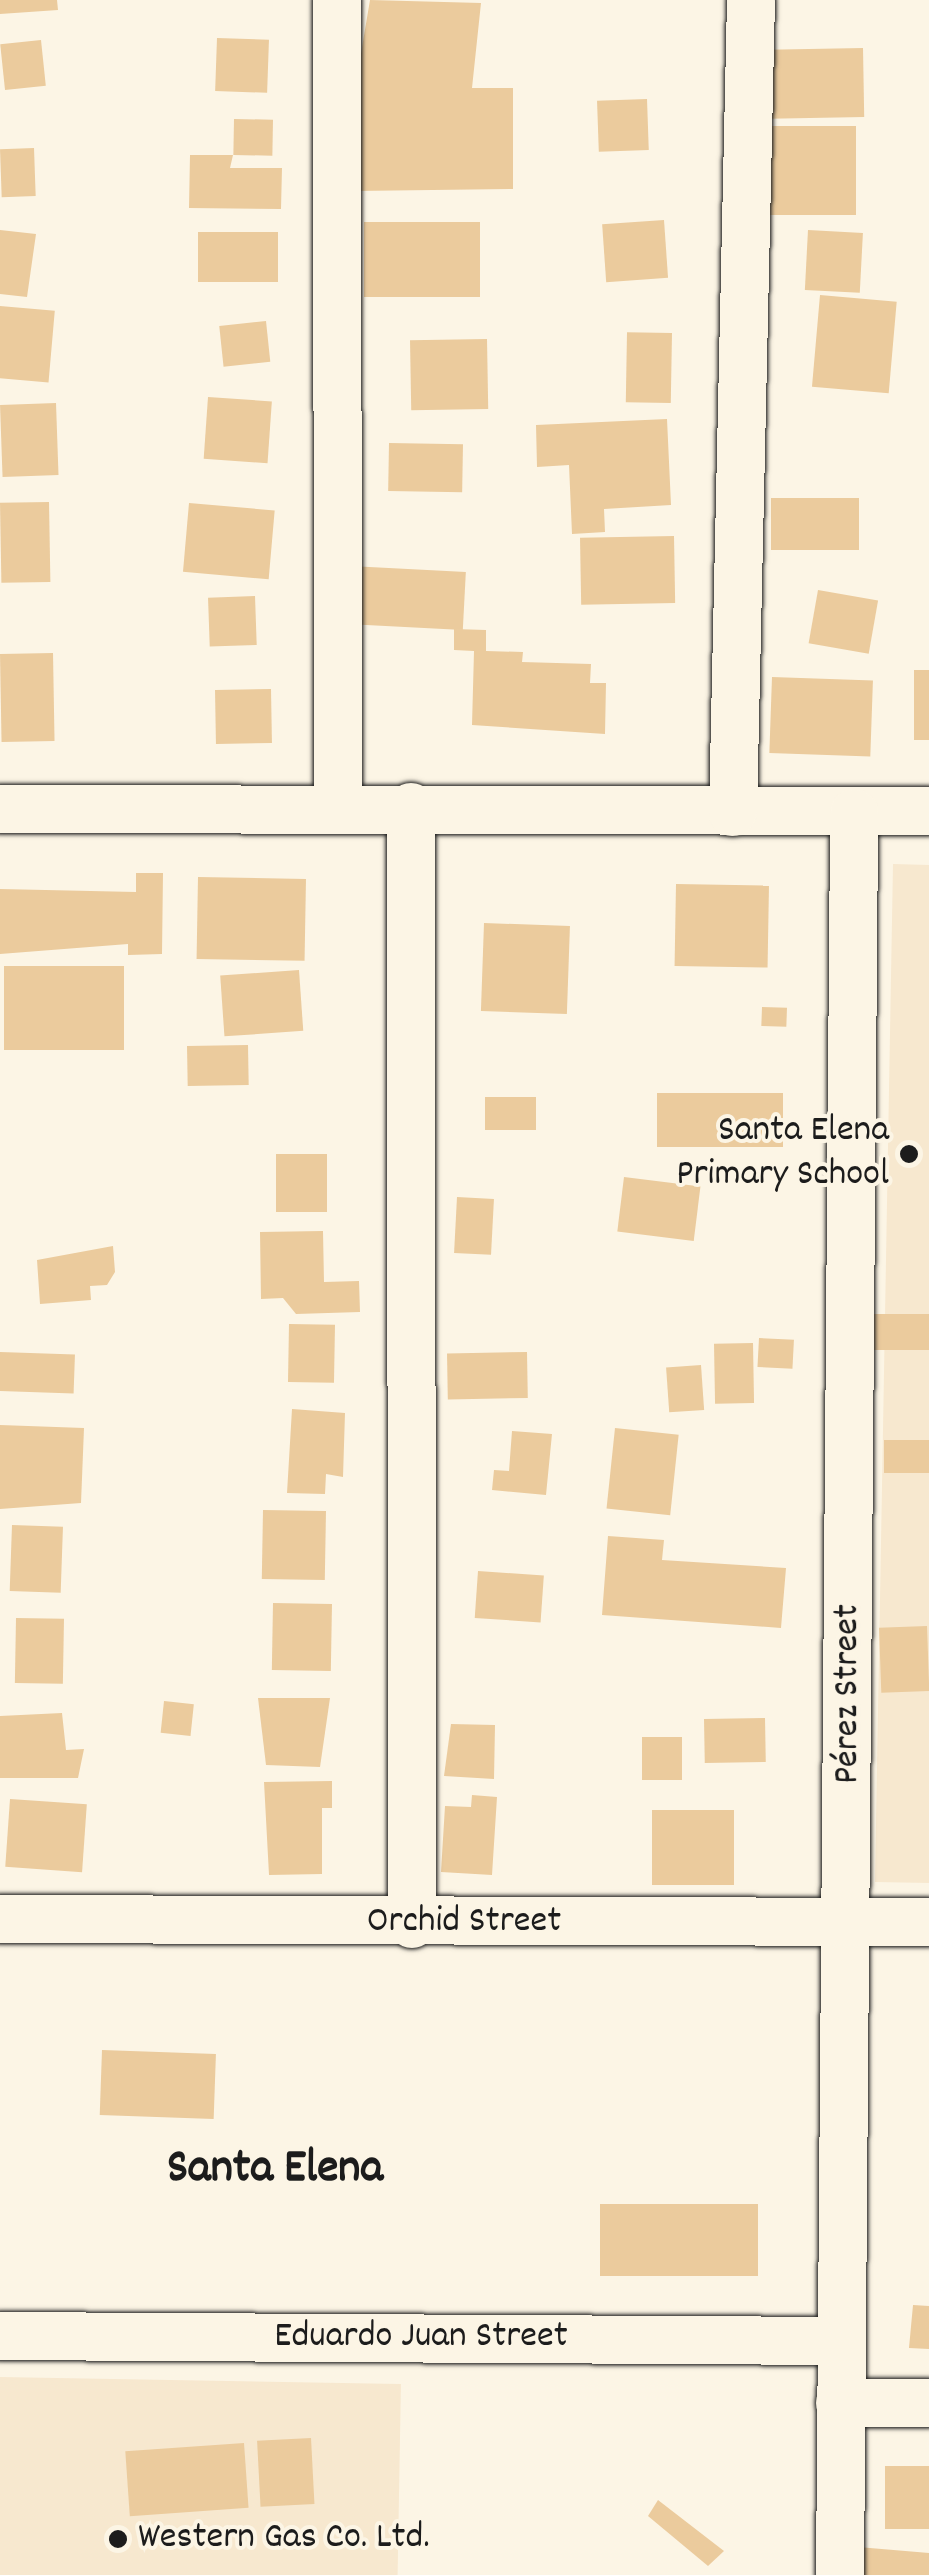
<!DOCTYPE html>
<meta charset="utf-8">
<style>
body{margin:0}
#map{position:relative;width:929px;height:2575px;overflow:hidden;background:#fcf5e5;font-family:Dekko,sans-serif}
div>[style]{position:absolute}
.built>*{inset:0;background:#f7e8cf;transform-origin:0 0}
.building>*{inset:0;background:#ebcb9d;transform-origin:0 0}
.roads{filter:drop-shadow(0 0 2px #1c1c1c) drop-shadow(0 0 2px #1c1c1c)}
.minor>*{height:48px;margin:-24px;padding:0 24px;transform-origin:24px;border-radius:24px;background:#fcf5e5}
.dots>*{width:28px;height:28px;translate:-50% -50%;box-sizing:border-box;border:5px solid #fcf5e5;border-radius:50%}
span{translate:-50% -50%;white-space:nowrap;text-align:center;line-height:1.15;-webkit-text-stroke:8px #fcf5e5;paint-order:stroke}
.poi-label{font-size:38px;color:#1c1c1c}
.right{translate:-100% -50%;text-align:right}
.left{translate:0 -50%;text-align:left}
.street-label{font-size:38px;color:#1c1c1c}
.district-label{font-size:48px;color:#1c1c1c;font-weight:700}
</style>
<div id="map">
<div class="built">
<div style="clip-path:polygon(893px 864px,929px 865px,929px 1883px,875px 1882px)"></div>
<div style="left:0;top:2377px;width:401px;height:198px;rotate:1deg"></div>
</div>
<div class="building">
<div style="clip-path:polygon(0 0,57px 0,58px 10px,0 14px)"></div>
<div style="clip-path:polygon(370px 0,481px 3px,472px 88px,513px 88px,513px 189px,355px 191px,355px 89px)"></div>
<div style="left:217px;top:38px;width:52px;height:53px;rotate:2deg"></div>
<div style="left:41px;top:40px;width:46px;height:41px;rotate:84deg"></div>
<div style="left:863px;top:48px;width:69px;height:95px;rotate:89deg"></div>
<div style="left:647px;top:99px;width:51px;height:50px;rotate:88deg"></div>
<div style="left:234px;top:119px;width:39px;height:36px;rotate:1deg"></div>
<div style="left:856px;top:126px;width:89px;height:99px;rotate:90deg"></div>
<div style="left:34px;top:148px;width:48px;height:34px;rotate:88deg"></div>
<div style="clip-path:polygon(190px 155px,233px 155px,230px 168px,282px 168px,281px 209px,189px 208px)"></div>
<div style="left:664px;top:220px;width:58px;height:62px;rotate:86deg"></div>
<div style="left:480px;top:222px;width:75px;height:116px;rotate:90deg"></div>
<div style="clip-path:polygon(0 230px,36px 234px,27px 297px,0 294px)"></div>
<div style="left:808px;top:230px;width:55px;height:60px;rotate:3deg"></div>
<div style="left:198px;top:232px;width:80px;height:50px"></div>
<div style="left:820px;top:295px;width:77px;height:92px;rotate:5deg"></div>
<div style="left:0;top:306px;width:55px;height:72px;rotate:5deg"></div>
<div style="left:266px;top:321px;width:41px;height:47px;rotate:84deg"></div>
<div style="left:672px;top:333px;width:70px;height:45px;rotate:91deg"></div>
<div style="left:487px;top:339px;width:70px;height:77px;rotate:89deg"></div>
<div style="left:208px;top:397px;width:64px;height:62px;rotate:4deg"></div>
<div style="left:56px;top:403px;width:72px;height:56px;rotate:88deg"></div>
<div style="clip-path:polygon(667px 419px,671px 505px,604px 509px,605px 532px,572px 534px,569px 465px,537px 467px,536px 425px)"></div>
<div style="left:389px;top:443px;width:74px;height:48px;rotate:1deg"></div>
<div style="left:771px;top:498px;width:88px;height:52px"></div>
<div style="left:49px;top:502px;width:80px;height:49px;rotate:89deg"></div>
<div style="left:189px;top:503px;width:86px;height:69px;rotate:5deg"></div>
<div style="left:674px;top:536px;width:67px;height:94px;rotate:89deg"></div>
<div style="left:350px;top:566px;width:116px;height:58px;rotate:3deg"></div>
<div style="left:818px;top:590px;width:61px;height:54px;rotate:10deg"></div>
<div style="left:255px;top:596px;width:49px;height:47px;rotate:88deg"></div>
<div style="clip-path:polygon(454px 629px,486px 630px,486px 651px,523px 652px,522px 662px,591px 664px,590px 683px,606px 683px,605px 734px,472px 725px,474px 651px,454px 650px)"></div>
<div style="left:53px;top:653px;width:88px;height:53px;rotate:89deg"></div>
<div style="left:914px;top:670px;width:15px;height:70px"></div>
<div style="left:772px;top:677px;width:101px;height:76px;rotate:2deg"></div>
<div style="left:271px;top:689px;width:54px;height:56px;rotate:89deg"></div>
<div style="clip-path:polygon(136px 873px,163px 873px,162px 954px,128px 955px,128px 944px,0 954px,0 889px,136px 892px)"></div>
<div style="left:198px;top:877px;width:108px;height:82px;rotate:1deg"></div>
<div style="left:676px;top:884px;width:93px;height:82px;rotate:1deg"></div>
<div style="left:484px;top:923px;width:86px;height:88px;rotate:2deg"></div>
<div style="left:4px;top:966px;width:120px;height:84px"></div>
<div style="left:299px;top:970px;width:61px;height:79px;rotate:86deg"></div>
<div style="left:762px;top:1007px;width:25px;height:19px;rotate:2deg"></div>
<div style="left:248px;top:1045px;width:40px;height:61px;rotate:89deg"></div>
<div style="left:657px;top:1093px;width:126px;height:54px"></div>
<div style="left:536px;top:1097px;width:33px;height:51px;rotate:90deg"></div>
<div style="left:276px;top:1154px;width:51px;height:58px"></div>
<div style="left:624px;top:1177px;width:77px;height:55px;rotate:7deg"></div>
<div style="left:457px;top:1197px;width:37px;height:56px;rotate:3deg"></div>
<div style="clip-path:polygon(323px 1231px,324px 1282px,359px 1281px,360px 1312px,296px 1314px,283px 1298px,261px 1299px,260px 1232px)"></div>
<div style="clip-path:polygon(113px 1246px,115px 1272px,107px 1285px,90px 1286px,91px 1300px,40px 1304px,37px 1260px)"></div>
<div style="left:929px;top:1314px;width:36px;height:57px;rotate:90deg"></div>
<div style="left:289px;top:1324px;width:46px;height:58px;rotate:1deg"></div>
<div style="left:759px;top:1338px;width:35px;height:29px;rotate:3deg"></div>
<div style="left:753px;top:1343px;width:60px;height:39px;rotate:89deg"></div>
<div style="left:0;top:1352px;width:75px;height:39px;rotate:2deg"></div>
<div style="left:527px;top:1352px;width:46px;height:80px;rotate:89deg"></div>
<div style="left:701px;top:1365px;width:45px;height:35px;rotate:86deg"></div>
<div style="clip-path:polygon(292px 1409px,345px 1413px,343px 1477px,326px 1474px,325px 1494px,287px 1493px)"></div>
<div style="clip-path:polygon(0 1425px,84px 1428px,81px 1503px,0 1509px)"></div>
<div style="left:615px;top:1428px;width:64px;height:81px;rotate:6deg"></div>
<div style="clip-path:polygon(512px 1431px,552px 1434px,546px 1495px,492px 1490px,494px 1470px,509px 1471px)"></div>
<div style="left:929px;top:1440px;width:33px;height:45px;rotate:90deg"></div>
<div style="left:263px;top:1510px;width:63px;height:69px;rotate:1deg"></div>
<div style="left:12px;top:1525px;width:51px;height:66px;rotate:2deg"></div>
<div style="clip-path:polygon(608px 1536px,664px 1540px,662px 1560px,786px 1568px,781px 1628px,602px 1615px)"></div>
<div style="left:478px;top:1571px;width:66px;height:47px;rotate:4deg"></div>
<div style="left:273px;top:1603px;width:59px;height:67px;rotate:1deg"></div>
<div style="left:16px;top:1618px;width:48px;height:65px;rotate:1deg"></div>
<div style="left:927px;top:1626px;width:65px;height:48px;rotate:88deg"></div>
<div style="clip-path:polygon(258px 1698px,330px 1698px,320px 1767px,266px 1765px)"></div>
<div style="left:164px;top:1701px;width:30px;height:32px;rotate:6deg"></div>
<div style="clip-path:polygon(62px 1713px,66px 1750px,84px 1749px,78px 1778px,0 1778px,0 1716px)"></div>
<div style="left:765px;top:1718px;width:44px;height:61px;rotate:89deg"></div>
<div style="clip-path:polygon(451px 1724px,495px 1725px,494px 1779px,444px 1776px)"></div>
<div style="left:642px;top:1737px;width:40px;height:43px"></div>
<div style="clip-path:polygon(332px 1781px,332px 1808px,322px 1808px,322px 1874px,269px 1875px,264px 1782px)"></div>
<div style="clip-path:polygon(472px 1795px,497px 1797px,492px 1875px,441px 1872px,445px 1806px,471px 1807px)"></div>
<div style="left:10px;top:1799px;width:77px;height:68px;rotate:4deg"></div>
<div style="left:734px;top:1810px;width:75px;height:82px;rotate:90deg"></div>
<div style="left:102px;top:2050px;width:114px;height:65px;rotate:2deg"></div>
<div style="left:600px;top:2204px;width:158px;height:72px"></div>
<div style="clip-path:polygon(913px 2305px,929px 2306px,929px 2349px,909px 2348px)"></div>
<div style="left:311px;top:2438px;width:66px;height:54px;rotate:87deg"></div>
<div style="left:244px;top:2443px;width:65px;height:119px;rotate:86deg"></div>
<div style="left:929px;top:2466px;width:63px;height:44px;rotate:90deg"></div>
<div style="clip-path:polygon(658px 2500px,724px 2551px,708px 2566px,648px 2516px)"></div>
<div style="clip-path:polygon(858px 2547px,929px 2553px,929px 2575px,856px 2575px)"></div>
</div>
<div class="roads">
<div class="minor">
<div style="left:337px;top:0;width:805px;rotate:89.93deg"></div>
<div style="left:411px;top:807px;width:1117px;rotate:89.95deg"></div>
<div style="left:0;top:809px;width:929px;rotate:0.12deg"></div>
<div style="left:733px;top:812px;width:812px;rotate:-88.73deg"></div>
<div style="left:0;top:1919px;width:929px;rotate:0.19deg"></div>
<div style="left:0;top:2336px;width:842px;rotate:0.34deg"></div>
<div style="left:840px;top:2403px;width:89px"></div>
<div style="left:840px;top:2575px;width:1762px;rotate:-89.54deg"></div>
</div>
</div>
<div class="dots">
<div style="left:909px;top:1154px;background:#1c1c1c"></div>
<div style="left:118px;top:2539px;background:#1c1c1c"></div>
</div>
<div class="poi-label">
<span class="right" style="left:889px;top:1154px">Santa Elena<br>Primary School</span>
<span class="left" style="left:138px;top:2539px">Western Gas Co. Ltd.</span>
</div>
<div class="street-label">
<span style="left:849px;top:1694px;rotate:-90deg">Pérez Street</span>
<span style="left:464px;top:1923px">Orchid Street</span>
<span style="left:421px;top:2338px">Eduardo Juan Street</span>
</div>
<div class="district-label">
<span style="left:275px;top:2171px">Santa Elena</span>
</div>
</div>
